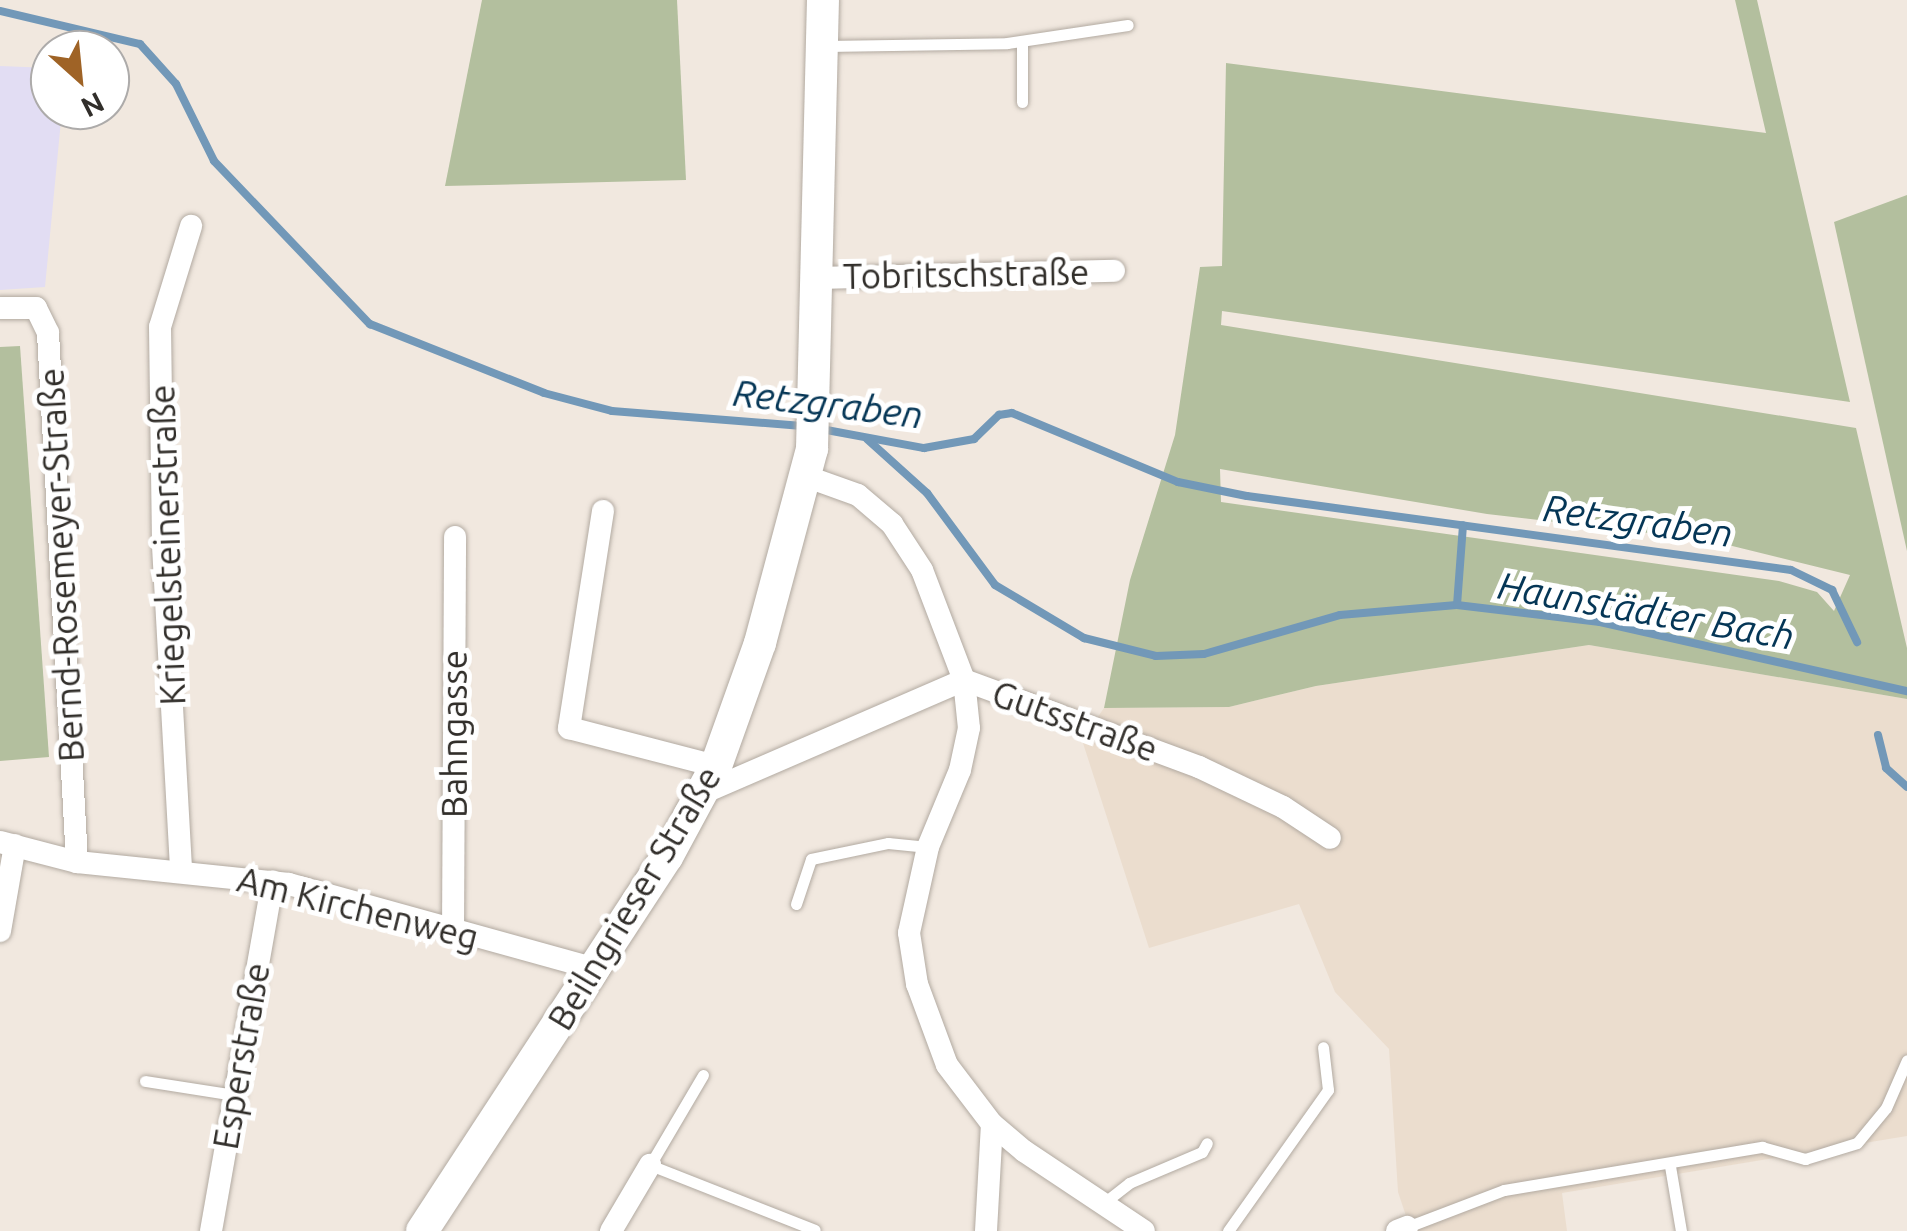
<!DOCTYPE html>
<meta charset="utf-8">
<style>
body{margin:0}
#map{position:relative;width:1907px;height:1231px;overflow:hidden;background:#f1e8df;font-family:Ubuntu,sans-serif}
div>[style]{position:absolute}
.built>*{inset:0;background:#ebddce}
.education>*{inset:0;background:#e2ddf3}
.green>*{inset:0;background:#b3bf9e}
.stream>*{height:8px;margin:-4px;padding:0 4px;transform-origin:4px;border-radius:4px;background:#7298b8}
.roads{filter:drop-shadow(0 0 2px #b2aaa1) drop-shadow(0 0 2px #b2aaa1)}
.lane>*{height:11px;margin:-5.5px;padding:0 5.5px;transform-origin:5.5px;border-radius:5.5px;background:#fff}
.street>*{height:22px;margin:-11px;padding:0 11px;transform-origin:11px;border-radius:11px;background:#fff}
.secondary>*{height:32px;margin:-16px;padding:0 16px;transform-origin:16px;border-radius:16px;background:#fff}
span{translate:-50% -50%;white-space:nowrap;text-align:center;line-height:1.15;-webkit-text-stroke:10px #fff;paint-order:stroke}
.street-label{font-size:35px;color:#312e2a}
.water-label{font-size:38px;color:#053656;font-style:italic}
.north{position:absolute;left:30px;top:30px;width:100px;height:100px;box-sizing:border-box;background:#fff;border:2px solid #adabaa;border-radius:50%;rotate:153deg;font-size:28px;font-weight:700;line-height:40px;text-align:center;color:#312e2a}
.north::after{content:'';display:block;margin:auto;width:35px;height:45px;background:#9f6326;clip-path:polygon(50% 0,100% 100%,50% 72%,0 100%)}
</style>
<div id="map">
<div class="built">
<div style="clip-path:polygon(1589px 645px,1907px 699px,1907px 1136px,1562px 1193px,1567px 1231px,1411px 1231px,1398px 1192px,1389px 1049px,1335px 992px,1299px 904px,1149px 948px,1082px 740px,1104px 708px,1229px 707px,1316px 686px)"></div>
</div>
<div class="education">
<div style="clip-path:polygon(0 66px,50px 68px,50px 110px,62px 110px,45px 287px,0 290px)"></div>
</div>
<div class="green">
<div style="clip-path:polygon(482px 0,677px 0,686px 180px,445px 186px)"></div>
<div style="clip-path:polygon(evenodd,1735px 0,1757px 0,1850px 402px,1222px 311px,1221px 325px,1856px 428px,1907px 648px,1907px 699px,1589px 645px,1316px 686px,1229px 707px,1104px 708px,1130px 580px,1175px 435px,1200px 267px,1222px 266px,1226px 63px,1766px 133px,1735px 0,1220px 469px,1487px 514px,1708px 540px,1850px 575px,1834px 611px,1817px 592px,1779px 581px,1221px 502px,1220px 469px)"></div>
<div style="clip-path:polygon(1907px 195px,1907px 551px,1834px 222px)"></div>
<div style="clip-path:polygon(20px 346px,49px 757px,0 761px,0 347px)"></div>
</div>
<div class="stream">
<div style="left:0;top:11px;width:144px;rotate:13.3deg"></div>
<div style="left:140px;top:44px;width:54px;rotate:48deg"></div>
<div style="left:176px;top:84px;width:86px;rotate:63.7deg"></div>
<div style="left:214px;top:161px;width:226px;rotate:46.3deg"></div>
<div style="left:370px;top:324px;width:187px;rotate:21.6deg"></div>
<div style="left:544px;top:393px;width:70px;rotate:14.8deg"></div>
<div style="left:612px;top:411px;width:191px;rotate:4.5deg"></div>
<div style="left:821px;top:429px;width:105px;rotate:10.5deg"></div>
<div style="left:924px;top:448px;width:51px;rotate:-10.2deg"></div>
<div style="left:974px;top:439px;width:35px;rotate:-44deg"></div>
<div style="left:999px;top:415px;width:13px;rotate:-9deg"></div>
<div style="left:1012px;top:413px;width:180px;rotate:22.6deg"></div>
<div style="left:1178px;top:482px;width:70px;rotate:11.5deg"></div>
<div style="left:1247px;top:496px;width:549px;rotate:7.75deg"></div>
<div style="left:1791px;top:570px;width:46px;rotate:26deg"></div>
<div style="left:1832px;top:590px;width:58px;rotate:64.3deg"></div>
<div style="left:867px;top:439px;width:81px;rotate:42deg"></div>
<div style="left:927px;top:493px;width:114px;rotate:53.5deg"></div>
<div style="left:995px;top:585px;width:104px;rotate:30.8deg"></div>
<div style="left:1084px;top:638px;width:74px;rotate:14deg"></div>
<div style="left:1156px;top:656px;width:48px;rotate:-2.4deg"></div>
<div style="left:1204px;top:654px;width:141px;rotate:-16deg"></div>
<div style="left:1340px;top:615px;width:117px;rotate:-4.9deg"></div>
<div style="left:1457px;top:605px;width:144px;rotate:6.8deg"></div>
<div style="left:1600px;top:622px;width:315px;rotate:12.7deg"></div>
<div style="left:1457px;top:605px;width:80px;rotate:-85.7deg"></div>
<div style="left:1878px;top:735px;width:34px;rotate:76deg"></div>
<div style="left:1886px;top:768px;width:28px;rotate:42deg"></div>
</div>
<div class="roads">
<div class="lane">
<div style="left:826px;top:46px;width:181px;rotate:-0.9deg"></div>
<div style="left:1007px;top:43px;width:122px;rotate:-8.5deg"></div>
<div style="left:1022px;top:102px;width:60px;rotate:-90deg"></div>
<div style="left:796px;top:904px;width:47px;rotate:-71.6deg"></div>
<div style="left:811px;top:859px;width:79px;rotate:-11.7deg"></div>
<div style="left:888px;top:843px;width:40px;rotate:5.7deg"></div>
<div style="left:703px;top:1075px;width:104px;rotate:120.5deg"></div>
<div style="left:650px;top:1165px;width:177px;rotate:21.5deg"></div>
<div style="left:145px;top:1081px;width:90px;rotate:8.9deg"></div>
<div style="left:1670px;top:1166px;width:66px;rotate:80.4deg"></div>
<div style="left:1105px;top:1202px;width:31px;rotate:-38deg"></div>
<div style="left:1129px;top:1183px;width:79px;rotate:-23deg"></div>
<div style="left:1202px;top:1152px;width:10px;rotate:-61deg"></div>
<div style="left:1407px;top:1227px;width:104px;rotate:-20.9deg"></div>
<div style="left:1504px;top:1190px;width:262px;rotate:-9.5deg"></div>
<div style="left:1762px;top:1147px;width:45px;rotate:15.6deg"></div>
<div style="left:1805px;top:1159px;width:54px;rotate:-17.1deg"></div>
<div style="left:1857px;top:1143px;width:45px;rotate:-50.4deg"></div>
<div style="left:1886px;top:1108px;width:52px;rotate:-66.4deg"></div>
<div style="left:1228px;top:1231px;width:173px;rotate:-54.7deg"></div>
<div style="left:1328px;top:1090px;width:43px;rotate:-96.6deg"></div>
</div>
<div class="street">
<div style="left:818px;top:278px;width:296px;rotate:-1.4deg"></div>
<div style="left:0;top:308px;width:36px"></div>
<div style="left:36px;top:308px;width:28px;rotate:64deg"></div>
<div style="left:48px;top:333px;width:530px;rotate:86.86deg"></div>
<div style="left:805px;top:476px;width:56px;rotate:19.7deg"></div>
<div style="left:858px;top:495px;width:45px;rotate:40.5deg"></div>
<div style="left:892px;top:524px;width:55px;rotate:56.9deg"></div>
<div style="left:922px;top:570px;width:118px;rotate:69.1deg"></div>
<div style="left:964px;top:680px;width:48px;rotate:84.1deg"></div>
<div style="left:969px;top:728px;width:43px;rotate:102.1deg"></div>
<div style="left:960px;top:770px;width:83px;rotate:112.6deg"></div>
<div style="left:928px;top:847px;width:88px;rotate:102.5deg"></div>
<div style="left:909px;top:933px;width:52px;rotate:81.1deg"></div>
<div style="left:917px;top:984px;width:86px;rotate:69.7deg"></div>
<div style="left:947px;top:1065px;width:74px;rotate:52.7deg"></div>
<div style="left:992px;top:1124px;width:42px;rotate:40.2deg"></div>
<div style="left:1024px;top:1151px;width:144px;rotate:33.7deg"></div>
<div style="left:603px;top:511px;width:220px;rotate:98.9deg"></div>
<div style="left:569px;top:728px;width:152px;rotate:14.5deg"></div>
<div style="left:703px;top:793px;width:284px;rotate:-23.4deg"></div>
<div style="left:964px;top:680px;width:251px;rotate:20.3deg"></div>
<div style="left:1199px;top:767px;width:93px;rotate:25.5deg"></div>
<div style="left:1283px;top:807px;width:56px;rotate:33.4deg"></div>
<div style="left:0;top:842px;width:80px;rotate:14.6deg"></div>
<div style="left:77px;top:862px;width:213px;rotate:5.9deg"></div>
<div style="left:289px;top:884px;width:319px;rotate:15.5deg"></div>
<div style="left:181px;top:868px;width:326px;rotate:-93.2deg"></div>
<div style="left:163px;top:542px;width:215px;rotate:-90.8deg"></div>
<div style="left:160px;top:327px;width:106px;rotate:-72.9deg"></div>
<div style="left:0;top:931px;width:87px;rotate:-80.1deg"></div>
<div style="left:453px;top:932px;width:395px;rotate:-89.7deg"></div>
<div style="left:211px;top:1231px;width:355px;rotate:-80deg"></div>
<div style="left:611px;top:1231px;width:77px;rotate:-59.4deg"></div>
<div style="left:986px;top:1231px;width:107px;rotate:-86.8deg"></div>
<div style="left:1397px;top:1231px;width:11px;rotate:-22deg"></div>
</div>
<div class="secondary">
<div style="left:422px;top:1231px;width:447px;rotate:-56.8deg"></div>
<div style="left:667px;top:857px;width:103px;rotate:-61.7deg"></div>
<div style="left:716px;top:766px;width:131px;rotate:-70.3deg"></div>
<div style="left:760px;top:643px;width:201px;rotate:-75deg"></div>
<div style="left:812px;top:449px;width:449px;rotate:-88.6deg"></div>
</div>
</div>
<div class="street-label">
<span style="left:966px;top:274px;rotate:-1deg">Tobritschstraße</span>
<span style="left:167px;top:545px;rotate:-92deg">Kriegelsteinerstraße</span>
<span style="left:61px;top:565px;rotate:-93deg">Bernd-Rosemeyer-Straße</span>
<span style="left:1075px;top:721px;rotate:20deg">Gutsstraße</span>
<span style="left:454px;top:734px;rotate:-90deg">Bahngasse</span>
<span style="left:634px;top:898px;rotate:-59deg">Beilngrieser Straße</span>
<span style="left:358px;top:908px;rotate:14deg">Am Kirchenweg</span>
<span style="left:241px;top:1056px;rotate:-80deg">Esperstraße</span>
</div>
<div class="water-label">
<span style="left:828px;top:404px;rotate:7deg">Retzgraben</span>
<span style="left:1638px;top:521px;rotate:8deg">Retzgraben</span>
<span style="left:1646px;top:611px;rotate:10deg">Haunstädter Bach</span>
</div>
<div class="north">N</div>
</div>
